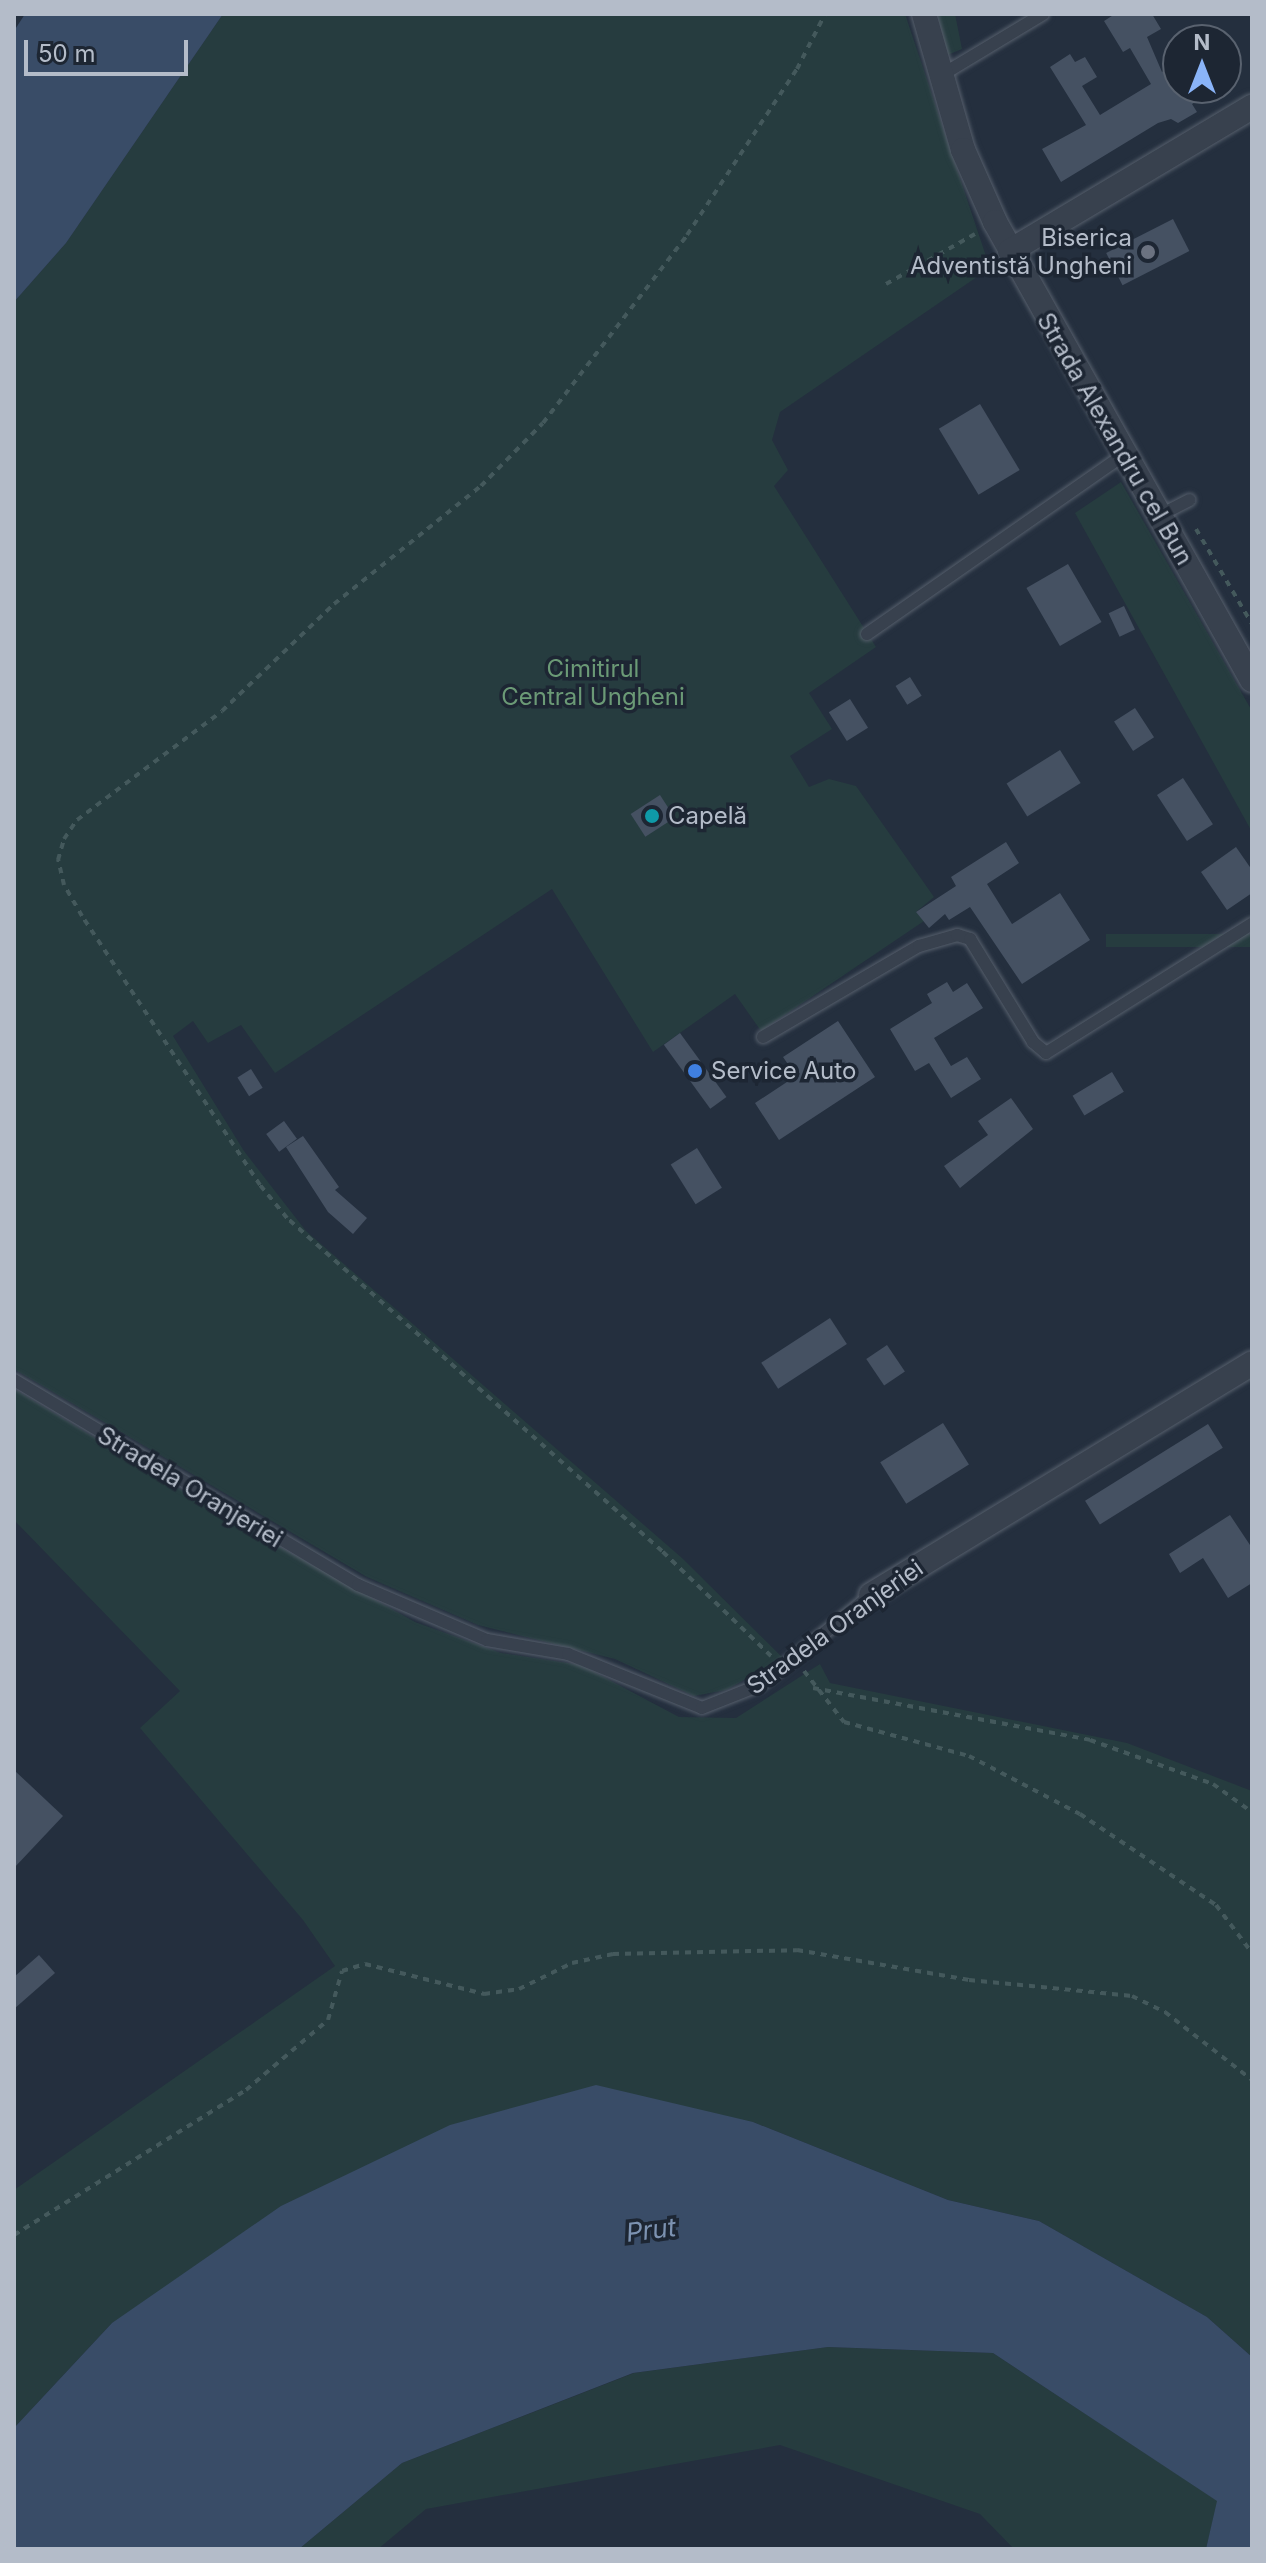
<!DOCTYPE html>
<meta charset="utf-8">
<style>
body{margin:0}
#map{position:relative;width:1266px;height:2563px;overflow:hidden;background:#242f3e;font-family:Inter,sans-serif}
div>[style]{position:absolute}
.green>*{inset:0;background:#263c3f;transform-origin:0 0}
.water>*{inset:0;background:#394c67}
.building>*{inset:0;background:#455162;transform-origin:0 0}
.path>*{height:4px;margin-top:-2px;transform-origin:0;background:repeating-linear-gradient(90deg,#44595c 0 6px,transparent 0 12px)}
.roads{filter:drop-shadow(0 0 2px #565f6c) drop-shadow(0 0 2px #565f6c)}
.service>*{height:12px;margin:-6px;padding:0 6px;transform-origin:6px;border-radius:6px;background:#38414e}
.minor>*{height:24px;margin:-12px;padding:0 12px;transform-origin:12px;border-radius:12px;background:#38414e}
.dots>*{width:22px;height:22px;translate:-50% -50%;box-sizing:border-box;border:4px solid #1d2633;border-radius:50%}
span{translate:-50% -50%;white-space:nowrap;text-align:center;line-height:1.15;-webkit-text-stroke:7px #1d2633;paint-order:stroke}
.poi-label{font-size:24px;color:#b4bcc9}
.right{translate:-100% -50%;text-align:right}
.left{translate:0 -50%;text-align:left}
.street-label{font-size:24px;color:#b4bcc9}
.park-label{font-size:24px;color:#6b9a76}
.water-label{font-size:26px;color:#7c92b1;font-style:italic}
.frame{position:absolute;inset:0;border:16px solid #b4bcc9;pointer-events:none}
.north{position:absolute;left:1162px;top:24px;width:80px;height:80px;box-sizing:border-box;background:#1d2633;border:2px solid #59626f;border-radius:50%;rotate:0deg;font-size:22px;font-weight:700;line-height:32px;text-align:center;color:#b4bcc9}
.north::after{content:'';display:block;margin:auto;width:28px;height:36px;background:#8ab4f8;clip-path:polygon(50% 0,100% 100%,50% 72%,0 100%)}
.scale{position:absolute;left:24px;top:40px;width:164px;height:36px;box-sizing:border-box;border:4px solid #b4bcc9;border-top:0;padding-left:10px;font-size:24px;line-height:28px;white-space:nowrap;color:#b4bcc9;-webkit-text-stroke:6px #1d2633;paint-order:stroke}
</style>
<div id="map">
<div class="green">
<div style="clip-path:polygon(223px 14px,905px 14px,990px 268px,780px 412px,772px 440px,788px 470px,774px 486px,876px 647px,809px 693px,832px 729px,790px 756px,809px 787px,829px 779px,856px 786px,934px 897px,916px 912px,924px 921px,761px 1031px,735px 994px,653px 1052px,552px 889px,275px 1073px,241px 1025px,208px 1043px,193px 1021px,173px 1036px,244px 1151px,306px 1231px,682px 1558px,783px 1658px,726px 1690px,694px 1696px,615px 1659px,478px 1625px,367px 1577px,14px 1369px,14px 302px,66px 243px)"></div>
<div style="clip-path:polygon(938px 14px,955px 14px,962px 49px,945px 56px)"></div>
<div style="clip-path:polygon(1121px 482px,1252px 711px,1252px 832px,1075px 513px)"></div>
<div style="left:1252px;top:934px;width:13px;height:146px;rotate:90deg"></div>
<div style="clip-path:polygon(14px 1389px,228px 1518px,415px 1622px,501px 1653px,581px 1665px,679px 1717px,736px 1718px,820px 1664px,830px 1683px,1127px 1743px,1252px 1791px,1252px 2357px,1207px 2317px,1039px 2221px,948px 2200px,753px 2122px,112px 2323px,14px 2428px,14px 2190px,335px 1966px,303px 1920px,140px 1728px,180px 1691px,14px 1520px)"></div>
<div style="clip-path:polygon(828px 2347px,993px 2353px,1218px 2501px,1206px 2549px,1014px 2549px,980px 2514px,780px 2445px,426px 2509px,378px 2549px,299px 2549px,402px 2463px,634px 2373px)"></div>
</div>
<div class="water">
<div style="clip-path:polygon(25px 14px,223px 14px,66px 243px,14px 302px,14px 31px)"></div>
<div style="clip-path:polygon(596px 2085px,753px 2122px,948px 2200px,1039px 2221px,1207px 2317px,1252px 2357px,1252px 2549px,1206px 2549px,1217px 2501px,993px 2353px,828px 2347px,633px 2373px,402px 2463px,299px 2549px,14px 2549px,14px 2428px,112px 2323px,281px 2206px,450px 2125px)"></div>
</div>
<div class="building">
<div style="clip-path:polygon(1115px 14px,1152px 14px,1161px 29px,1147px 37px,1162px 72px,1178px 62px,1178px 88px,1219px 88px,1192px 104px,1197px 112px,1178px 123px,1171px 119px,1158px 123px,1061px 182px,1042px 149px,1086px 125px,1050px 67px,1070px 54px,1075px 62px,1085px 57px,1097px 77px,1082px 86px,1100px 115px,1151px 84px,1130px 48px,1123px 52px,1104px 21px)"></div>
<div style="left:1173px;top:219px;width:36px;height:75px;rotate:63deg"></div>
<div style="left:980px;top:404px;width:77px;height:48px;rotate:59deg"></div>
<div style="left:1068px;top:564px;width:67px;height:48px;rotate:60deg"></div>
<div style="left:1124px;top:606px;width:26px;height:17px;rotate:65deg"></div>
<div style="left:910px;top:677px;width:22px;height:17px;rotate:58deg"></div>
<div style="left:850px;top:699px;width:34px;height:25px;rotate:58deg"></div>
<div style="left:1135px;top:708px;width:35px;height:25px;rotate:57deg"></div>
<div style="left:1060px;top:750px;width:39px;height:63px;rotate:58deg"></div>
<div style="left:1183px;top:778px;width:55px;height:31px;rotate:57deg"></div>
<div style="left:660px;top:795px;width:27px;height:35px;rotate:57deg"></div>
<div style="clip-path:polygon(1006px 842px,1019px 863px,987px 884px,1012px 924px,1060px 893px,1090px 940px,1022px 984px,970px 907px,949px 920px,945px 914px,929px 928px,916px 912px,956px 886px,951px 877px)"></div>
<div style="clip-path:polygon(1236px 847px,1252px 870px,1252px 893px,1227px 910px,1201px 872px)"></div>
<div style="clip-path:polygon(947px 982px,953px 992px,967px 983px,983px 1008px,934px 1038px,951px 1066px,967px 1057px,981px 1079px,951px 1098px,929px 1063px,915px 1071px,890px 1029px,932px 1003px,927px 994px)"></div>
<div style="clip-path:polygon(838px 1021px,875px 1077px,779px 1140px,755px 1103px,796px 1076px,783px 1057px)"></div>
<div style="left:680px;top:1033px;width:79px;height:20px;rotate:54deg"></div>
<div style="left:251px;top:1069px;width:22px;height:16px;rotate:58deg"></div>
<div style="left:1112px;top:1072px;width:23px;height:46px;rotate:59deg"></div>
<div style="clip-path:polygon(1011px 1098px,1033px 1129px,960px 1188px,944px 1166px,988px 1135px,978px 1121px)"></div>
<div style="left:284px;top:1121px;width:22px;height:22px;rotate:54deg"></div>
<div style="clip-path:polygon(303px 1136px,339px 1187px,335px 1190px,367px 1218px,353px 1234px,328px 1212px,286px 1147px)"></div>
<div style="left:697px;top:1148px;width:47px;height:31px;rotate:58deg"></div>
<div style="left:830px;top:1318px;width:31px;height:82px;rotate:57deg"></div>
<div style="left:887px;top:1345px;width:32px;height:25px;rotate:56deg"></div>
<div style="left:943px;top:1423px;width:49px;height:74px;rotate:58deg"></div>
<div style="left:1208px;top:1424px;width:28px;height:145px;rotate:58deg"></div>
<div style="clip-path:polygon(1230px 1515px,1252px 1548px,1252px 1583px,1228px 1598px,1203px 1558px,1180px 1573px,1169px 1554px)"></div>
<div style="clip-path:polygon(14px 1770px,63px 1816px,14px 1868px)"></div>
<div style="clip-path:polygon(39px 1955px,55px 1973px,14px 2009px,14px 1977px)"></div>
</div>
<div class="path">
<div style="left:886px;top:284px;width:102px;rotate:-29.3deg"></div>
<div style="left:1196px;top:529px;width:110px;rotate:59.5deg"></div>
<div style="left:771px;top:1656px;width:151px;rotate:-136.1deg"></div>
<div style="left:662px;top:1551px;width:502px;rotate:-138.39deg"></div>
<div style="left:287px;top:1218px;width:43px;rotate:-129.3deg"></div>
<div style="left:260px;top:1185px;width:323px;rotate:-123.5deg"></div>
<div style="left:82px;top:916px;width:36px;rotate:-120deg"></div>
<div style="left:64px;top:885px;width:26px;rotate:-103deg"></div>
<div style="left:58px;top:860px;width:22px;rotate:-74deg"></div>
<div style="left:64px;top:839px;width:23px;rotate:-56deg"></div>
<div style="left:77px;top:820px;width:181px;rotate:-36.9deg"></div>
<div style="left:222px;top:711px;width:155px;rotate:-43.7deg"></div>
<div style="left:334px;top:604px;width:189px;rotate:-38.8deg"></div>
<div style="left:481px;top:486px;width:88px;rotate:-45.5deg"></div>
<div style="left:543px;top:423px;width:237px;rotate:-52.5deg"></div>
<div style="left:687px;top:235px;width:199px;rotate:-56.5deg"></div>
<div style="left:797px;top:69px;width:62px;rotate:-63deg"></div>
<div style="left:804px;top:1671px;width:65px;rotate:51.9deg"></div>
<div style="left:844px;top:1722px;width:130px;rotate:15.2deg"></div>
<div style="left:969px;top:1756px;width:125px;rotate:27.6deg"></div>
<div style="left:1080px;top:1814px;width:164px;rotate:33.8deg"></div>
<div style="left:1216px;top:1905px;width:60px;rotate:53.1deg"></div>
<div style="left:813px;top:1688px;width:282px;rotate:10.6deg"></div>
<div style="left:1090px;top:1740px;width:131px;rotate:19.7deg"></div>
<div style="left:1213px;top:1784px;width:48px;rotate:35.7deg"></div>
<div style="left:14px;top:2235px;width:274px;rotate:-32deg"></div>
<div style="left:246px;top:2090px;width:108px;rotate:-40.5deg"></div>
<div style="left:328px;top:2020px;width:51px;rotate:-74.1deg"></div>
<div style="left:342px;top:1971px;width:24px;rotate:-17deg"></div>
<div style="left:365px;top:1964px;width:123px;rotate:14.1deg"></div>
<div style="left:484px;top:1994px;width:35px;rotate:-8deg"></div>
<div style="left:519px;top:1989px;width:59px;rotate:-26.1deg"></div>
<div style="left:572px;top:1963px;width:42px;rotate:-12.4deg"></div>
<div style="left:613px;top:1954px;width:184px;rotate:-1.2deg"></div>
<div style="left:797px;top:1950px;width:175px;rotate:9.9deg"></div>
<div style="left:969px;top:1980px;width:164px;rotate:5.6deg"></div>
<div style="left:1132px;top:1996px;width:37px;rotate:26deg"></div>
<div style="left:1165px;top:2012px;width:110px;rotate:38deg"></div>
</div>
<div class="roads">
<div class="service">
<div style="left:940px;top:76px;width:120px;rotate:-31deg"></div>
<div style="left:1160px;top:515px;width:33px;rotate:-27deg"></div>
<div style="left:867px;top:634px;width:311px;rotate:-34.9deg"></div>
<div style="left:763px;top:1037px;width:181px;rotate:-30.3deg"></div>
<div style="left:919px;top:946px;width:40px;rotate:-16deg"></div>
<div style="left:957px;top:935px;width:14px;rotate:17deg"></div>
<div style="left:970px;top:939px;width:121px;rotate:58.5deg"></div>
<div style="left:1033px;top:1042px;width:17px;rotate:40deg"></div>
<div style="left:1046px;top:1053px;width:243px;rotate:-32.1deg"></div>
<div style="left:14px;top:1380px;width:400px;rotate:30.8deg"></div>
<div style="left:358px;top:1585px;width:140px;rotate:23.1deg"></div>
<div style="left:487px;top:1640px;width:82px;rotate:9.8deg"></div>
<div style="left:568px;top:1654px;width:144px;rotate:21.9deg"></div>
<div style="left:702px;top:1708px;width:62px;rotate:-21.6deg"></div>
<div style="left:760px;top:1685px;width:143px;rotate:-39deg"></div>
</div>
<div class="minor">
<div style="left:924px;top:14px;width:141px;rotate:74deg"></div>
<div style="left:963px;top:150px;width:79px;rotate:66deg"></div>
<div style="left:995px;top:222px;width:525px;rotate:60.7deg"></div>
<div style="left:1010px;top:251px;width:282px;rotate:-30.8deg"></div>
<div style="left:871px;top:1595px;width:446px;rotate:-31.3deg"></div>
</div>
</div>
<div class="dots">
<div style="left:1148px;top:252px;background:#6b7280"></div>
<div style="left:652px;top:816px;background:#0f9aa8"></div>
<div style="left:695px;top:1071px;background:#3f7fe0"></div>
</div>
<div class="poi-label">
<span class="right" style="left:1132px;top:252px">Biserica<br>Adventistă Ungheni</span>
<span class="left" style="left:668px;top:816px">Capelă</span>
<span class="left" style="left:711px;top:1071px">Service Auto</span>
</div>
<div class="street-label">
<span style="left:1115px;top:439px;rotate:60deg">Strada Alexandru cel Bun</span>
<span style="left:190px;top:1487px;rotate:31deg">Stradela Oranjeriei</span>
<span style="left:835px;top:1627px;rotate:-36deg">Stradela Oranjeriei</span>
</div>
<div class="park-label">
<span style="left:593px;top:683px">Cimitirul<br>Central Ungheni</span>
</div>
<div class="water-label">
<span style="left:651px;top:2230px;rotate:-7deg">Prut</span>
</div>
<div class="frame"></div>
<div class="north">N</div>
<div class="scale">50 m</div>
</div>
